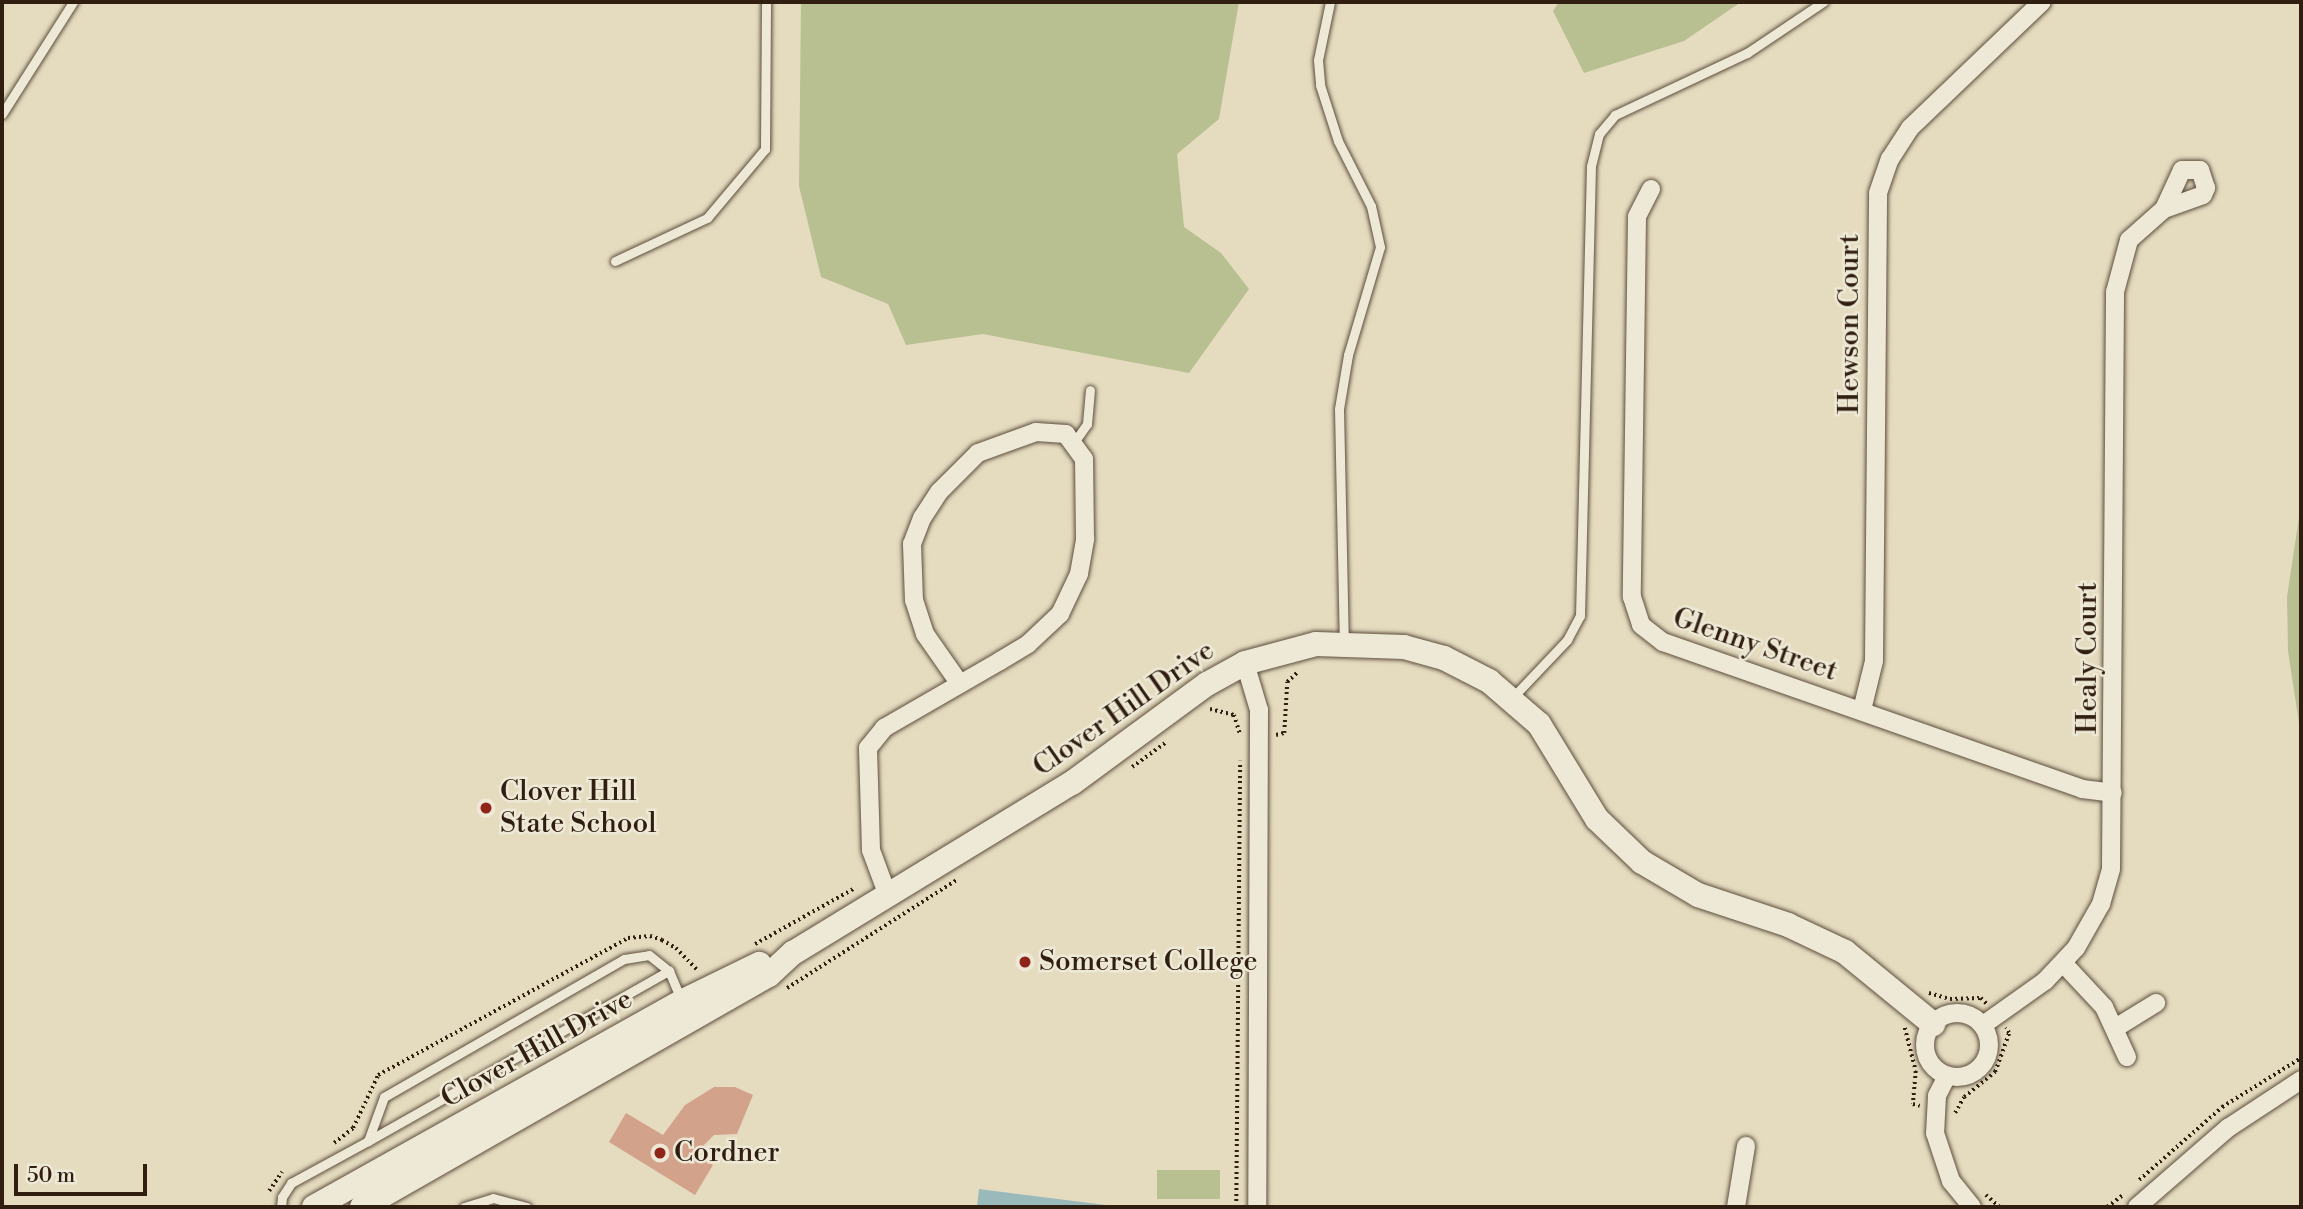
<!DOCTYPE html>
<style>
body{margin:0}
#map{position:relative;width:2303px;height:1209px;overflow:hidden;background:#e5dcc0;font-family:"Libre Bodoni",serif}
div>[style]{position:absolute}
.green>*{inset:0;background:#b8bf90;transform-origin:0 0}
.water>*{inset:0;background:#99b9bb}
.building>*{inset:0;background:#d3a28b}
.path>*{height:3.5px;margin-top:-1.75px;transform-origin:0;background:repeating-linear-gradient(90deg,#301e10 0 2px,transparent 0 5.5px)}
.roads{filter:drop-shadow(0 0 2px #5d4e3c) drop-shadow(0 0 2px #5d4e3c)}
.lane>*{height:9px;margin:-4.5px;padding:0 4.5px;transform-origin:4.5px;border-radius:4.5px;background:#eee8d6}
.street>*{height:18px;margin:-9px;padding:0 9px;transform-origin:9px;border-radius:9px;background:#eee8d6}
.street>.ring{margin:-9px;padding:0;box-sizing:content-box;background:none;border:18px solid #eee8d6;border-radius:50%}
.secondary>*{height:24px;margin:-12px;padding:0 12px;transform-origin:12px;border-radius:12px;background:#eee8d6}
.dots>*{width:19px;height:19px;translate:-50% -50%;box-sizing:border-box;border:4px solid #eee8d6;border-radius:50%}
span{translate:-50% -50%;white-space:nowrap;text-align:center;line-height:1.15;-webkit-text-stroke:5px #eee8d6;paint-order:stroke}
.street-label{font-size:28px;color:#301e10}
.poi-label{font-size:28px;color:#301e10}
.left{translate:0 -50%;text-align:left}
.frame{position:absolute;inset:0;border:4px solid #301e10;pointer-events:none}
.scale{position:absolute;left:14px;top:1164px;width:133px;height:32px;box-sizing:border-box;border:4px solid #301e10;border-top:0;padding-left:9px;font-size:21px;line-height:24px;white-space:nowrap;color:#301e10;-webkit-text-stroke:5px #eee8d6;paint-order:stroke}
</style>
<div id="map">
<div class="green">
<div style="clip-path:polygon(801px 2px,1239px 2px,1219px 119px,1177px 154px,1184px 227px,1221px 253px,1249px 289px,1189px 373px,983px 334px,906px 345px,888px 304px,821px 277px,799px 186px)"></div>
<div style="clip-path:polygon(1559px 2px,1741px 2px,1684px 41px,1584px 73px,1553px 11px)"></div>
<div style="clip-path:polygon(2301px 504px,2301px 736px,2288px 651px,2287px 597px)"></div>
<div style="left:1157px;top:1170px;width:63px;height:29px"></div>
</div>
<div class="water">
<div style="clip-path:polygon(979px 1189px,1114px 1206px,977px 1207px)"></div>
</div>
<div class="building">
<div style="clip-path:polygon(714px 1087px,735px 1087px,753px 1095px,737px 1134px,714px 1135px,695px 1154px,713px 1165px,695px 1195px,609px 1142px,626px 1113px,663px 1135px,685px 1105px)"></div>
</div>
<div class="path">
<div style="left:1210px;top:709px;width:25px;rotate:14deg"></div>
<div style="left:1234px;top:715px;width:19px;rotate:72deg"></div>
<div style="left:1276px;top:735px;width:8px;rotate:-14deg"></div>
<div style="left:1284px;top:733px;width:51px;rotate:-86.6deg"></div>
<div style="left:1287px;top:682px;width:16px;rotate:-43deg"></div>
<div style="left:1132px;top:767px;width:41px;rotate:-36deg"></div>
<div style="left:755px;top:944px;width:115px;rotate:-29.2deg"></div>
<div style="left:787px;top:988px;width:203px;rotate:-32.5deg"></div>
<div style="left:1929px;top:993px;width:22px;rotate:16deg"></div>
<div style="left:1950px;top:999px;width:31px;rotate:-2deg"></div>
<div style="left:1981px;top:998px;width:8px;rotate:45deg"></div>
<div style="left:1905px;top:1028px;width:44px;rotate:75.7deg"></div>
<div style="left:1916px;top:1071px;width:33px;rotate:95deg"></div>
<div style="left:1913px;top:1104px;width:7px;rotate:16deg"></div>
<div style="left:1955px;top:1113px;width:18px;rotate:-61deg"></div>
<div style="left:1964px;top:1097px;width:40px;rotate:-39deg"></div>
<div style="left:1995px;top:1072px;width:41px;rotate:-70.3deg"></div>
<div style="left:2009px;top:1033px;width:6px;rotate:-129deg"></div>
<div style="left:334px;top:1143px;width:24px;rotate:-38deg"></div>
<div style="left:353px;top:1128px;width:59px;rotate:-64.7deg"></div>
<div style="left:378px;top:1075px;width:285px;rotate:-28.7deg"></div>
<div style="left:628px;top:938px;width:22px;rotate:-5deg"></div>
<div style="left:650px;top:936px;width:13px;rotate:18deg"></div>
<div style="left:662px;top:940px;width:16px;rotate:30deg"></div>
<div style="left:676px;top:948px;width:32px;rotate:46deg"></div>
<div style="left:2139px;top:1180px;width:111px;rotate:-41.3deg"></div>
<div style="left:2222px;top:1107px;width:93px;rotate:-31.8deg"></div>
<div style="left:269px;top:1191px;width:23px;rotate:-56deg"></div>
<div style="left:1986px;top:1195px;width:18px;rotate:41deg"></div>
<div style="left:1236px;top:1207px;width:446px;rotate:-89.5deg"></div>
<div style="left:2107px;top:1207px;width:20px;rotate:-37deg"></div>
</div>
<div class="roads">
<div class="lane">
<div style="left:1330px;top:2px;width:59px;rotate:101.7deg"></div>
<div style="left:1318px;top:60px;width:25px;rotate:85deg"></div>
<div style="left:1320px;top:85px;width:59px;rotate:72.2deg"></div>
<div style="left:1338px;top:141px;width:73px;rotate:63.1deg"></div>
<div style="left:1371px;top:206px;width:42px;rotate:77.6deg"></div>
<div style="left:1380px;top:247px;width:113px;rotate:106.5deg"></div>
<div style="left:1348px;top:355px;width:55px;rotate:99.5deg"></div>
<div style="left:1339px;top:409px;width:233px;rotate:88.8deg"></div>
<div style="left:2px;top:114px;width:133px;rotate:-57.6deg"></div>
<div style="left:615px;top:261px;width:102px;rotate:-25.1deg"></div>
<div style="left:707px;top:218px;width:90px;rotate:-50deg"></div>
<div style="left:765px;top:149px;width:147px;rotate:-89.6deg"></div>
<div style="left:1075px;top:441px;width:21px;rotate:-55deg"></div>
<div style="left:1087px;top:424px;width:34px;rotate:-85deg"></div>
<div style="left:1513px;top:697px;width:79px;rotate:-46.5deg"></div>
<div style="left:1567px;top:640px;width:27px;rotate:-62deg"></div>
<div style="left:1580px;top:616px;width:450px;rotate:-88.6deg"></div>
<div style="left:1591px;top:166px;width:33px;rotate:-76deg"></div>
<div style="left:1599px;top:134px;width:25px;rotate:-50deg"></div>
<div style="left:1615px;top:115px;width:146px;rotate:-25.2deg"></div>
<div style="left:1747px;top:53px;width:92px;rotate:-33.9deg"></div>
<div style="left:368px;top:1141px;width:346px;rotate:-29.5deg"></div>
<div style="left:281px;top:1207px;width:10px;rotate:-84deg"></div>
<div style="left:282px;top:1197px;width:17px;rotate:-57deg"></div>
<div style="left:291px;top:1183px;width:88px;rotate:-28.6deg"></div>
<div style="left:368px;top:1141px;width:47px;rotate:-70deg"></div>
<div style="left:384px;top:1097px;width:277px;rotate:-29.9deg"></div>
<div style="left:624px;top:959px;width:25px;rotate:-9deg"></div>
<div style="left:649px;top:955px;width:26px;rotate:39deg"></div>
<div style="left:669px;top:971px;width:33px;rotate:67deg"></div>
<div style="left:464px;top:1207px;width:30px;rotate:-17deg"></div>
<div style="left:493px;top:1198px;width:35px;rotate:15deg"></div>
</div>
<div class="street">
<div style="left:1651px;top:189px;width:31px;rotate:117deg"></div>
<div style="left:1637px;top:217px;width:380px;rotate:90.8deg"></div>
<div style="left:1632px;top:597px;width:29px;rotate:72deg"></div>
<div style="left:1641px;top:625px;width:28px;rotate:38deg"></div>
<div style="left:1663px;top:642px;width:444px;rotate:19.3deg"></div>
<div style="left:2082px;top:789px;width:31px;rotate:7deg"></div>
<div style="left:1245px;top:663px;width:49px;rotate:73.4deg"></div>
<div style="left:1259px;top:710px;width:497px;rotate:90.2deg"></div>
<div style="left:1862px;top:710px;width:50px;rotate:-76.2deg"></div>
<div style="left:1874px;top:661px;width:468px;rotate:-89.5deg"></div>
<div style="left:1878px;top:193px;width:36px;rotate:-71deg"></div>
<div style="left:1890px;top:159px;width:37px;rotate:-57deg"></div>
<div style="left:1910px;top:128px;width:182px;rotate:-43.7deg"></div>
<div style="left:888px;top:896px;width:49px;rotate:-110.3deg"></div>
<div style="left:871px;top:850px;width:102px;rotate:-91.7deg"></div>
<div style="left:868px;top:748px;width:26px;rotate:-51deg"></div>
<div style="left:884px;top:728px;width:134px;rotate:-30deg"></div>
<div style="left:1000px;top:661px;width:33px;rotate:-31deg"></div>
<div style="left:1028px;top:644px;width:44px;rotate:-43.2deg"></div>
<div style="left:1060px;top:614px;width:44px;rotate:-64.6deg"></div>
<div style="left:1079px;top:574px;width:36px;rotate:-80deg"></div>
<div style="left:1085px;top:539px;width:80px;rotate:-90.7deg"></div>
<div style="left:1084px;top:459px;width:31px;rotate:-126deg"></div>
<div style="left:1066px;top:434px;width:30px;rotate:-176deg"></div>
<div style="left:1036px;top:432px;width:62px;rotate:160.1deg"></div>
<div style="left:978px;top:453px;width:55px;rotate:135deg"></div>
<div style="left:939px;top:492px;width:31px;rotate:123deg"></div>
<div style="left:922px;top:518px;width:28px;rotate:111deg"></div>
<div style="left:912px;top:544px;width:56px;rotate:88deg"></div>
<div style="left:914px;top:600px;width:36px;rotate:72deg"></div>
<div style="left:925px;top:634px;width:61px;rotate:55deg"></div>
<div style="left:2063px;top:963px;width:60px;rotate:47deg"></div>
<div style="left:2104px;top:1007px;width:55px;rotate:65.3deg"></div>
<div class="ring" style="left:1925px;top:1013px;width:46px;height:46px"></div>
<div style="left:1983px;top:1025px;width:76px;rotate:-35.4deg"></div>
<div style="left:2045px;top:981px;width:45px;rotate:-46.8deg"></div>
<div style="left:2076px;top:948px;width:51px;rotate:-60.4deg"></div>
<div style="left:2101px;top:904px;width:36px;rotate:-74deg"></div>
<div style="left:2111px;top:869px;width:577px;rotate:-89.6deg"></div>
<div style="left:2115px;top:292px;width:54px;rotate:-74.9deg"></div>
<div style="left:2129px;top:240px;width:47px;rotate:-41.5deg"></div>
<div style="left:2164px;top:209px;width:41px;rotate:-19.7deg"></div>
<div style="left:2203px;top:195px;width:8px;rotate:-67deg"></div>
<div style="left:2206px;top:188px;width:19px;rotate:-108deg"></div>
<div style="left:2200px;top:170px;width:18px;rotate:180deg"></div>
<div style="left:2182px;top:170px;width:43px;rotate:114.8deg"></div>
<div style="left:2117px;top:1027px;width:46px;rotate:-31.6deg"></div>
<div style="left:1947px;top:1076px;width:22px;rotate:117deg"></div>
<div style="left:1937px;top:1096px;width:37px;rotate:93deg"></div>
<div style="left:1935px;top:1133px;width:51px;rotate:71.6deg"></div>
<div style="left:1951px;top:1181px;width:33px;rotate:51deg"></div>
<div style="left:1736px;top:1207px;width:62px;rotate:-80.7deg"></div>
<div style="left:2137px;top:1207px;width:121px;rotate:-41deg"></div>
<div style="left:2228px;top:1128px;width:87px;rotate:-33.3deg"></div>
</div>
<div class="secondary">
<div style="left:314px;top:1207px;width:423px;rotate:-29.2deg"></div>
<div style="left:683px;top:1001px;width:85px;rotate:-26deg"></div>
<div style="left:362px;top:1207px;width:468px;rotate:-29.7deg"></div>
<div style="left:769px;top:975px;width:33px;rotate:-43deg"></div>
<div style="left:793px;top:953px;width:327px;rotate:-31.4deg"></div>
<div style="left:1072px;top:783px;width:167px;rotate:-36.3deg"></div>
<div style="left:1207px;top:684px;width:43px;rotate:-28.9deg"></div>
<div style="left:1245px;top:663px;width:73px;rotate:-15deg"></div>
<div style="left:1316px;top:644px;width:88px;rotate:2deg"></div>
<div style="left:1404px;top:647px;width:41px;rotate:15.4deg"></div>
<div style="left:1444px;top:658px;width:51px;rotate:27.1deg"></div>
<div style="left:1489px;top:681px;width:66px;rotate:40.7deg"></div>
<div style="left:1539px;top:724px;width:111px;rotate:58.6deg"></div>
<div style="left:1597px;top:819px;width:62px;rotate:43.7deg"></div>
<div style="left:1642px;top:862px;width:65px;rotate:30.5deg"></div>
<div style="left:1698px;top:895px;width:95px;rotate:18.4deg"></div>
<div style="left:1788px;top:925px;width:63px;rotate:25.3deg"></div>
<div style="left:1845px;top:952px;width:114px;rotate:39.3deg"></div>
</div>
</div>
<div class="dots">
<div style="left:486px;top:808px;background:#8f2418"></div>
<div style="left:1025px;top:962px;background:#8f2418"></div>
<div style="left:660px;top:1153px;background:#8f2418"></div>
</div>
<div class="street-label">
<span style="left:1850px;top:324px;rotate:-90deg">Hewson Court</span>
<span style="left:1755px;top:645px;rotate:19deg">Glenny Street</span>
<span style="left:2088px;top:658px;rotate:-90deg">Healy Court</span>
<span style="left:1124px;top:709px;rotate:-35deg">Clover Hill Drive</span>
<span style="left:537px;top:1049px;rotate:-29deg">Clover Hill Drive</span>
</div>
<div class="poi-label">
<span class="left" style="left:500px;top:808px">Clover Hill<br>State School</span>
<span class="left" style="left:1039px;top:962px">Somerset College</span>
<span class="left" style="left:674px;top:1153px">Cordner</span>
</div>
<div class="frame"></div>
<div class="scale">50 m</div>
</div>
